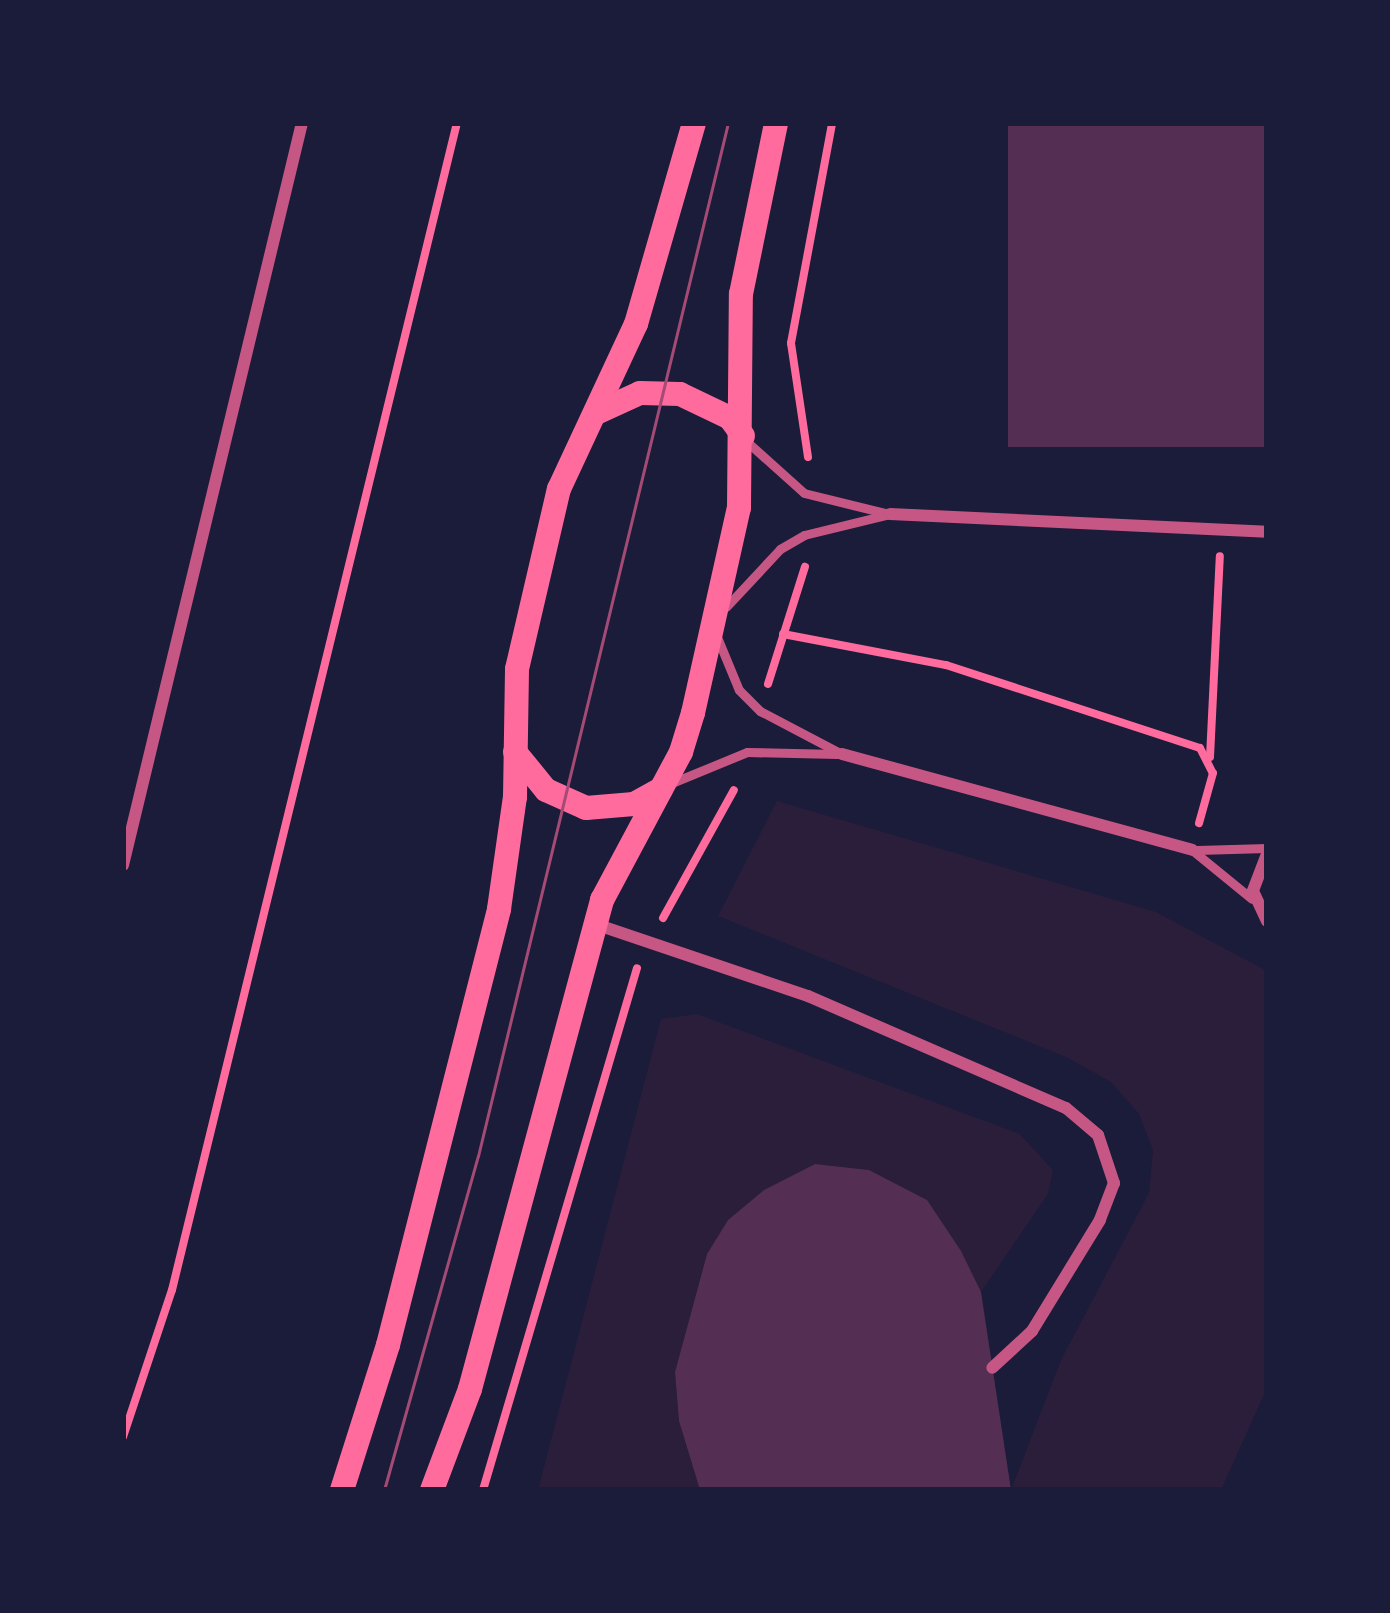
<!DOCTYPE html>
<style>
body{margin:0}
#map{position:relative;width:1390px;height:1613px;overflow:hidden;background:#1b1b3a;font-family:"Alegreya Sans",sans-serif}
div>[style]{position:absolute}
.green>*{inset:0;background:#2a1e3b}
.building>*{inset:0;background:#542f53;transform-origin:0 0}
.path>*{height:8px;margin:-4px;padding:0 4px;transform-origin:4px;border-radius:4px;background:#ff6b9d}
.service>*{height:9px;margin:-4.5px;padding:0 4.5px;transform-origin:4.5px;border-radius:4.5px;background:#c65784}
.minor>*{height:12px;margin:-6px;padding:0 6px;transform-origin:6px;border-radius:6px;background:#c65784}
.secondary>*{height:24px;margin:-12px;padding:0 12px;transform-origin:12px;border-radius:12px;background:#ff6b9d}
.tram>*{height:3px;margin:-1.5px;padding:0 1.5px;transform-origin:1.5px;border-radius:1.5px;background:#a44b75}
span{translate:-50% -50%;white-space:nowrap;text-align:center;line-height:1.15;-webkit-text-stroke:10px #1b1b3a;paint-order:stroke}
.frame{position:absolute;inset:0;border:126px solid #1b1b3a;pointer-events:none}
</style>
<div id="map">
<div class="green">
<div style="clip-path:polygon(777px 801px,1156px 912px,1267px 971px,1267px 1388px,1221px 1490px,1011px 1490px,1061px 1360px,1149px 1193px,1153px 1150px,1139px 1114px,1111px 1082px,1066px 1057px,718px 916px)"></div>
<div style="clip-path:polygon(697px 1014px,1020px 1134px,1053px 1170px,1048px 1194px,981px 1292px,927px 1200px,869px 1170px,815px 1164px,764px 1190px,728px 1220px,707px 1254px,675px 1372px,679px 1421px,700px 1490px,538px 1490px,661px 1019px)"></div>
</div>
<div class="building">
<div style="left:1008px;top:123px;width:259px;height:324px"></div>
<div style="clip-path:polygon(815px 1164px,869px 1170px,927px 1200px,961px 1251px,981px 1292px,1011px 1490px,700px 1490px,679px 1421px,675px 1372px,707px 1254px,728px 1220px,764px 1190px)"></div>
</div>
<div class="path">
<div style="left:808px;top:457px;width:115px;rotate:-98.5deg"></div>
<div style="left:791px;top:343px;width:224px;rotate:-79.4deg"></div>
<div style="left:783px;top:634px;width:166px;rotate:10.8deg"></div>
<div style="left:946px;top:665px;width:267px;rotate:18.1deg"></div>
<div style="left:1200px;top:748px;width:28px;rotate:63deg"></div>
<div style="left:1213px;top:773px;width:52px;rotate:105.6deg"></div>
<div style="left:768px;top:684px;width:123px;rotate:-72.5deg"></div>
<div style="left:1210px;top:757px;width:201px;rotate:-87.2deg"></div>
<div style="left:663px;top:918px;width:146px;rotate:-61deg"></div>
<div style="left:123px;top:1437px;width:155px;rotate:-71.6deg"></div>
<div style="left:172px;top:1290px;width:1201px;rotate:-76.28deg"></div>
<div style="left:483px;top:1490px;width:544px;rotate:-73.56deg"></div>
</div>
<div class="service">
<div style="left:745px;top:440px;width:79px;rotate:41.9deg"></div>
<div style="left:804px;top:493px;width:83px;rotate:13.9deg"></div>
<div style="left:726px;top:607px;width:79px;rotate:-47deg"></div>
<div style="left:780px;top:549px;width:28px;rotate:-30deg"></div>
<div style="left:804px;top:535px;width:89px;rotate:-13.7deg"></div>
<div style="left:717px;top:637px;width:57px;rotate:67.5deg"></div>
<div style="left:739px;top:690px;width:30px;rotate:45deg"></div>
<div style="left:760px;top:711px;width:93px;rotate:27.7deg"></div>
<div style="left:674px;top:782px;width:79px;rotate:-22.3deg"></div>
<div style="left:747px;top:752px;width:90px;rotate:1.3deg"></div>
<div style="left:1192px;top:850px;width:77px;rotate:39.2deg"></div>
<div style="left:1197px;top:850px;width:70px;rotate:-1.6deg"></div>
</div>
<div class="minor">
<div style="left:890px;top:514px;width:377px;rotate:2.7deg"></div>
<div style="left:842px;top:754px;width:363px;rotate:15.3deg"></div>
<div style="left:1267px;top:854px;width:40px;rotate:111deg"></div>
<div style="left:1253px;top:891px;width:33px;rotate:65deg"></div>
<div style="left:123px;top:865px;width:763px;rotate:-76.44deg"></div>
<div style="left:595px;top:924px;width:225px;rotate:18.7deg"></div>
<div style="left:808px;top:996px;width:281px;rotate:23.5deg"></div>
<div style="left:1066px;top:1108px;width:42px;rotate:40.2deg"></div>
<div style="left:1098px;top:1135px;width:51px;rotate:71.6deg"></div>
<div style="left:1114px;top:1183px;width:40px;rotate:111deg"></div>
<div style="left:1100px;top:1220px;width:130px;rotate:121.5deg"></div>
<div style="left:1032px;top:1331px;width:54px;rotate:137.2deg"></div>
</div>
<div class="secondary">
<div style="left:596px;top:413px;width:48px;rotate:-24.4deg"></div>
<div style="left:640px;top:393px;width:40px;rotate:1.4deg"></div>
<div style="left:680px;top:394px;width:55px;rotate:25.6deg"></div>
<div style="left:730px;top:418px;width:22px;rotate:54deg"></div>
<div style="left:515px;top:752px;width:49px;rotate:50.8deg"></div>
<div style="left:546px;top:790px;width:44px;rotate:24.2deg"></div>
<div style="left:586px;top:808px;width:48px;rotate:-4.8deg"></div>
<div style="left:634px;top:804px;width:31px;rotate:-29deg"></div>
<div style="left:342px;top:1490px;width:152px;rotate:-72.4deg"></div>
<div style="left:388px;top:1345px;width:450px;rotate:-75.7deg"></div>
<div style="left:499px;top:909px;width:113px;rotate:-81.9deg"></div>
<div style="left:515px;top:797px;width:128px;rotate:-89.1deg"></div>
<div style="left:517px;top:669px;width:185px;rotate:-76.9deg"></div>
<div style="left:559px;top:489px;width:182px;rotate:-65deg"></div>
<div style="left:636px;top:324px;width:209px;rotate:-73.9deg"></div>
<div style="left:432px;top:1490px;width:108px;rotate:-69.4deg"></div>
<div style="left:470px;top:1389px;width:507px;rotate:-74.89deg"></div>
<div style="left:602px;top:900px;width:168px;rotate:-61.9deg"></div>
<div style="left:681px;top:752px;width:41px;rotate:-72.9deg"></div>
<div style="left:693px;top:713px;width:210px;rotate:-77.4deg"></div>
<div style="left:739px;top:508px;width:214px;rotate:-89.5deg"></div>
<div style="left:741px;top:294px;width:175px;rotate:-78.4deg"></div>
</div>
<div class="tram">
<div style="left:384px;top:1490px;width:347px;rotate:-74.3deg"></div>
<div style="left:478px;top:1156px;width:1063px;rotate:-76.4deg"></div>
</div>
<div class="frame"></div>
</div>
